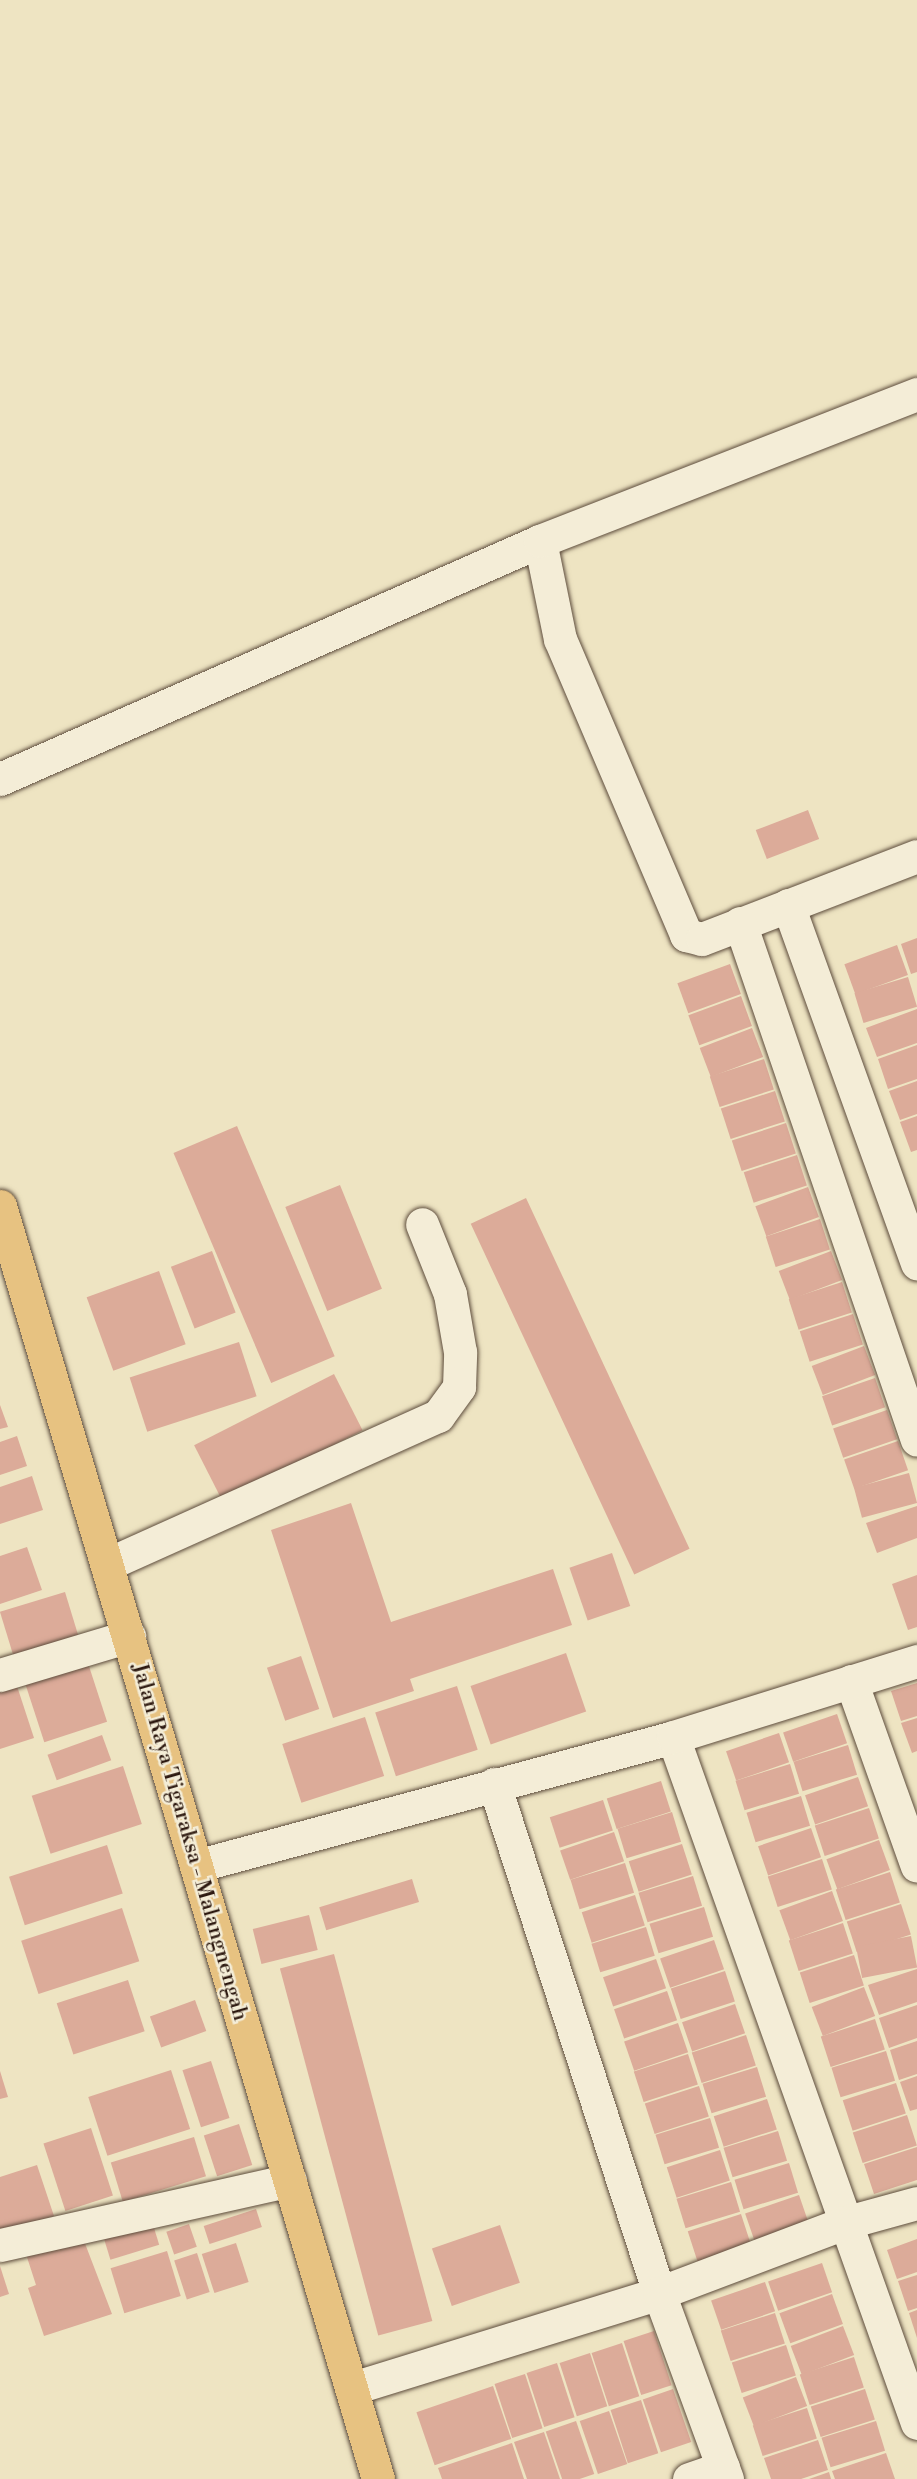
<!DOCTYPE html>
<style>
body{margin:0}
#map{position:relative;width:917px;height:2479px;overflow:hidden;background:#eee4c2;font-family:"Libre Bodoni",serif}
div>[style]{position:absolute}
.building>*{inset:0;background:#dcab99;transform-origin:0 0}
.roads{filter:drop-shadow(0 0 2px #5d4c3c) drop-shadow(0 0 2px #5d4c3c)}
.minor>*{height:33px;margin:-16.5px;padding:0 16.5px;transform-origin:16.5px;border-radius:16.5px;background:#f4edd7}
.major>*{height:33px;margin:-16.5px;padding:0 16.5px;transform-origin:16.5px;border-radius:16.5px;background:#e7c281}
span{translate:-50% -50%;white-space:nowrap;text-align:center;line-height:1.15;-webkit-text-stroke:5px #f4edd7;paint-order:stroke}
.street-label{font-size:22px;color:#2d1910}
</style>
<div id="map">
<div class="building">
<div style="left:808px;top:810px;width:31px;height:56px;rotate:69deg"></div>
<div style="clip-path:polygon(917px 938px,917px 972px,911px 974px,901px 944px)"></div>
<div style="left:897px;top:945px;width:32px;height:56px;rotate:70deg"></div>
<div style="left:730px;top:964px;width:32px;height:56px;rotate:70deg"></div>
<div style="left:908px;top:977px;width:31px;height:56px;rotate:73deg"></div>
<div style="left:741px;top:996px;width:32px;height:56px;rotate:70deg"></div>
<div style="clip-path:polygon(917px 1009px,917px 1043px,877px 1057px,866px 1028px)"></div>
<div style="left:752px;top:1028px;width:31px;height:56px;rotate:69deg"></div>
<div style="clip-path:polygon(917px 1045px,917px 1079px,888px 1089px,878px 1059px)"></div>
<div style="left:764px;top:1059px;width:32px;height:57px;rotate:72deg"></div>
<div style="clip-path:polygon(917px 1081px,917px 1114px,900px 1120px,889px 1091px)"></div>
<div style="left:775px;top:1091px;width:32px;height:57px;rotate:72deg"></div>
<div style="clip-path:polygon(917px 1116px,917px 1150px,911px 1152px,900px 1122px)"></div>
<div style="left:786px;top:1123px;width:32px;height:57px;rotate:72deg"></div>
<div style="left:237px;top:1126px;width:250px;height:69px;rotate:67deg"></div>
<div style="left:797px;top:1155px;width:32px;height:56px;rotate:72deg"></div>
<div style="left:340px;top:1185px;width:112px;height:59px;rotate:68deg"></div>
<div style="left:808px;top:1187px;width:32px;height:56px;rotate:70deg"></div>
<div style="left:526px;top:1198px;width:387px;height:61px;rotate:65deg"></div>
<div style="left:820px;top:1219px;width:32px;height:57px;rotate:72deg"></div>
<div style="left:212px;top:1251px;width:66px;height:44px;rotate:69deg"></div>
<div style="left:831px;top:1251px;width:31px;height:56px;rotate:69deg"></div>
<div style="left:159px;top:1271px;width:78px;height:77px;rotate:70deg"></div>
<div style="left:842px;top:1282px;width:32px;height:56px;rotate:72deg"></div>
<div style="left:853px;top:1314px;width:32px;height:56px;rotate:72deg"></div>
<div style="left:239px;top:1342px;width:57px;height:115px;rotate:72deg"></div>
<div style="left:864px;top:1346px;width:31px;height:56px;rotate:69deg"></div>
<div style="left:334px;top:1374px;width:63px;height:157px;rotate:63deg"></div>
<div style="left:875px;top:1378px;width:31px;height:56px;rotate:71deg"></div>
<div style="clip-path:polygon(0 1405px,8px 1427px,0 1429px)"></div>
<div style="left:887px;top:1410px;width:31px;height:57px;rotate:71deg"></div>
<div style="clip-path:polygon(17px 1436px,27px 1466px,0 1475px,0 1442px)"></div>
<div style="left:898px;top:1441px;width:31px;height:57px;rotate:71deg"></div>
<div style="left:909px;top:1473px;width:31px;height:57px;rotate:75deg"></div>
<div style="clip-path:polygon(32px 1476px,43px 1510px,0 1524px,0 1487px)"></div>
<div style="clip-path:polygon(351px 1503px,391px 1622px,553px 1569px,572px 1625px,410px 1679px,414px 1691px,333px 1718px,271px 1530px)"></div>
<div style="clip-path:polygon(917px 1506px,917px 1538px,877px 1553px,866px 1523px)"></div>
<div style="clip-path:polygon(27px 1547px,42px 1590px,0 1604px,0 1556px)"></div>
<div style="left:612px;top:1553px;width:56px;height:45px;rotate:71deg"></div>
<div style="clip-path:polygon(917px 1575px,917px 1627px,908px 1630px,892px 1584px)"></div>
<div style="left:65px;top:1592px;width:48px;height:68px;rotate:73deg"></div>
<div style="left:566px;top:1653px;width:62px;height:101px;rotate:71deg"></div>
<div style="left:301px;top:1656px;width:56px;height:36px;rotate:71deg"></div>
<div style="left:87px;top:1660px;width:65px;height:66px;rotate:72deg"></div>
<div style="clip-path:polygon(917px 1683px,917px 1716px,901px 1721px,891px 1691px)"></div>
<div style="clip-path:polygon(17px 1686px,34px 1738px,0 1749px,0 1691px)"></div>
<div style="left:457px;top:1686px;width:67px;height:86px;rotate:72deg"></div>
<div style="left:837px;top:1714px;width:31px;height:57px;rotate:71deg"></div>
<div style="left:365px;top:1717px;width:62px;height:87px;rotate:72deg"></div>
<div style="clip-path:polygon(917px 1718px,917px 1751px,912px 1753px,901px 1723px)"></div>
<div style="left:779px;top:1733px;width:31px;height:56px;rotate:71deg"></div>
<div style="left:102px;top:1735px;width:27px;height:58px;rotate:70deg"></div>
<div style="left:848px;top:1745px;width:31px;height:57px;rotate:73deg"></div>
<div style="left:790px;top:1764px;width:31px;height:57px;rotate:73deg"></div>
<div style="left:123px;top:1766px;width:61px;height:96px;rotate:72deg"></div>
<div style="left:858px;top:1777px;width:31px;height:56px;rotate:71deg"></div>
<div style="left:661px;top:1781px;width:32px;height:57px;rotate:72deg"></div>
<div style="left:801px;top:1796px;width:31px;height:57px;rotate:73deg"></div>
<div style="left:603px;top:1800px;width:32px;height:56px;rotate:72deg"></div>
<div style="left:869px;top:1808px;width:32px;height:57px;rotate:72deg"></div>
<div style="left:672px;top:1812px;width:31px;height:57px;rotate:73deg"></div>
<div style="left:811px;top:1828px;width:31px;height:56px;rotate:71deg"></div>
<div style="left:614px;top:1832px;width:31px;height:57px;rotate:71deg"></div>
<div style="left:879px;top:1840px;width:32px;height:56px;rotate:70deg"></div>
<div style="left:682px;top:1844px;width:32px;height:56px;rotate:72deg"></div>
<div style="left:107px;top:1845px;width:51px;height:103px;rotate:72deg"></div>
<div style="left:822px;top:1859px;width:32px;height:57px;rotate:72deg"></div>
<div style="left:625px;top:1863px;width:31px;height:57px;rotate:73deg"></div>
<div style="left:890px;top:1872px;width:32px;height:57px;rotate:72deg"></div>
<div style="left:693px;top:1876px;width:31px;height:57px;rotate:73deg"></div>
<div style="left:412px;top:1879px;width:24px;height:97px;rotate:73deg"></div>
<div style="left:832px;top:1891px;width:32px;height:56px;rotate:70deg"></div>
<div style="left:635px;top:1895px;width:32px;height:56px;rotate:72deg"></div>
<div style="left:901px;top:1904px;width:32px;height:57px;rotate:72deg"></div>
<div style="left:704px;top:1907px;width:31px;height:57px;rotate:73deg"></div>
<div style="left:122px;top:1908px;width:56px;height:106px;rotate:72deg"></div>
<div style="left:309px;top:1915px;width:36px;height:58px;rotate:76deg"></div>
<div style="left:843px;top:1923px;width:32px;height:57px;rotate:72deg"></div>
<div style="left:646px;top:1927px;width:30px;height:57px;rotate:73deg"></div>
<div style="left:911px;top:1936px;width:32px;height:56px;rotate:79deg"></div>
<div style="left:714px;top:1940px;width:31px;height:57px;rotate:71deg"></div>
<div style="left:334px;top:1954px;width:380px;height:56px;rotate:75deg"></div>
<div style="left:854px;top:1955px;width:32px;height:57px;rotate:72deg"></div>
<div style="left:656px;top:1959px;width:31px;height:56px;rotate:71deg"></div>
<div style="clip-path:polygon(917px 1969px,917px 2002px,879px 2015px,868px 1985px)"></div>
<div style="left:725px;top:1971px;width:32px;height:57px;rotate:72deg"></div>
<div style="left:128px;top:1980px;width:54px;height:75px;rotate:72deg"></div>
<div style="left:864px;top:1987px;width:31px;height:56px;rotate:69deg"></div>
<div style="left:667px;top:1991px;width:31px;height:56px;rotate:71deg"></div>
<div style="left:195px;top:2000px;width:33px;height:48px;rotate:70deg"></div>
<div style="left:735px;top:2004px;width:31px;height:56px;rotate:71deg"></div>
<div style="clip-path:polygon(917px 2005px,917px 2038px,889px 2048px,879px 2018px)"></div>
<div style="left:875px;top:2019px;width:32px;height:57px;rotate:72deg"></div>
<div style="left:678px;top:2023px;width:31px;height:57px;rotate:71deg"></div>
<div style="left:746px;top:2035px;width:32px;height:57px;rotate:72deg"></div>
<div style="clip-path:polygon(917px 2041px,917px 2074px,899px 2080px,890px 2050px)"></div>
<div style="left:886px;top:2051px;width:31px;height:57px;rotate:73deg"></div>
<div style="left:688px;top:2054px;width:32px;height:57px;rotate:72deg"></div>
<div style="left:211px;top:2061px;width:60px;height:30px;rotate:72deg"></div>
<div style="left:757px;top:2067px;width:31px;height:57px;rotate:73deg"></div>
<div style="left:171px;top:2070px;width:62px;height:87px;rotate:72deg"></div>
<div style="clip-path:polygon(0 2071px,8px 2097px,0 2099px)"></div>
<div style="clip-path:polygon(917px 2076px,917px 2109px,910px 2111px,900px 2082px)"></div>
<div style="left:896px;top:2083px;width:32px;height:56px;rotate:72deg"></div>
<div style="left:699px;top:2086px;width:32px;height:57px;rotate:72deg"></div>
<div style="left:767px;top:2099px;width:32px;height:56px;rotate:72deg"></div>
<div style="left:907px;top:2115px;width:32px;height:57px;rotate:72deg"></div>
<div style="left:710px;top:2118px;width:31px;height:57px;rotate:73deg"></div>
<div style="left:239px;top:2124px;width:43px;height:37px;rotate:72deg"></div>
<div style="left:91px;top:2128px;width:71px;height:50px;rotate:72deg"></div>
<div style="left:778px;top:2131px;width:31px;height:57px;rotate:73deg"></div>
<div style="left:194px;top:2137px;width:41px;height:87px;rotate:73deg"></div>
<div style="clip-path:polygon(917px 2147px,917px 2180px,874px 2194px,864px 2164px)"></div>
<div style="left:720px;top:2150px;width:32px;height:56px;rotate:72deg"></div>
<div style="left:789px;top:2163px;width:31px;height:57px;rotate:73deg"></div>
<div style="clip-path:polygon(37px 2165px,54px 2216px,0 2234px,0 2177px)"></div>
<div style="left:731px;top:2182px;width:31px;height:57px;rotate:73deg"></div>
<div style="left:799px;top:2195px;width:31px;height:57px;rotate:71deg"></div>
<div style="left:256px;top:2209px;width:19px;height:55px;rotate:72deg"></div>
<div style="left:741px;top:2214px;width:32px;height:56px;rotate:72deg"></div>
<div style="left:151px;top:2218px;width:28px;height:51px;rotate:73deg"></div>
<div style="left:189px;top:2224px;width:24px;height:24px;rotate:71deg"></div>
<div style="left:500px;top:2225px;width:61px;height:72px;rotate:71deg"></div>
<div style="clip-path:polygon(81px 2233px,112px 2314px,44px 2336px,28px 2288px,36px 2285px,25px 2251px)"></div>
<div style="clip-path:polygon(917px 2239px,917px 2272px,897px 2279px,887px 2250px)"></div>
<div style="left:236px;top:2243px;width:41px;height:36px;rotate:72deg"></div>
<div style="left:167px;top:2251px;width:47px;height:59px;rotate:73deg"></div>
<div style="left:197px;top:2253px;width:41px;height:24px;rotate:72deg"></div>
<div style="left:822px;top:2263px;width:31px;height:57px;rotate:71deg"></div>
<div style="clip-path:polygon(0 2266px,9px 2294px,0 2297px)"></div>
<div style="clip-path:polygon(917px 2275px,917px 2308px,908px 2311px,898px 2281px)"></div>
<div style="left:765px;top:2282px;width:31px;height:57px;rotate:71deg"></div>
<div style="left:832px;top:2294px;width:32px;height:56px;rotate:70deg"></div>
<div style="clip-path:polygon(917px 2310px,917px 2338px,909px 2313px)"></div>
<div style="left:775px;top:2313px;width:32px;height:57px;rotate:72deg"></div>
<div style="left:843px;top:2326px;width:31px;height:56px;rotate:69deg"></div>
<div style="left:654px;top:2331px;width:57px;height:32px;rotate:72deg"></div>
<div style="left:622px;top:2343px;width:56px;height:32px;rotate:72deg"></div>
<div style="left:786px;top:2345px;width:32px;height:57px;rotate:72deg"></div>
<div style="left:590px;top:2353px;width:56px;height:32px;rotate:72deg"></div>
<div style="left:854px;top:2357px;width:32px;height:57px;rotate:72deg"></div>
<div style="left:557px;top:2363px;width:57px;height:32px;rotate:72deg"></div>
<div style="left:525px;top:2374px;width:57px;height:32px;rotate:72deg"></div>
<div style="left:796px;top:2377px;width:31px;height:57px;rotate:69deg"></div>
<div style="left:493px;top:2386px;width:56px;height:81px;rotate:71deg"></div>
<div style="left:673px;top:2389px;width:56px;height:32px;rotate:71deg"></div>
<div style="left:865px;top:2389px;width:32px;height:57px;rotate:72deg"></div>
<div style="left:641px;top:2400px;width:56px;height:32px;rotate:72deg"></div>
<div style="left:807px;top:2408px;width:32px;height:57px;rotate:72deg"></div>
<div style="left:609px;top:2411px;width:56px;height:31px;rotate:71deg"></div>
<div style="left:576px;top:2421px;width:56px;height:32px;rotate:71deg"></div>
<div style="left:876px;top:2421px;width:31px;height:57px;rotate:73deg"></div>
<div style="clip-path:polygon(544px 2432px,560px 2479px,527px 2479px,514px 2442px)"></div>
<div style="clip-path:polygon(818px 2440px,828px 2470px,801px 2479px,771px 2479px,764px 2458px)"></div>
<div style="clip-path:polygon(512px 2443px,524px 2479px,442px 2479px,438px 2468px)"></div>
<div style="clip-path:polygon(886px 2453px,895px 2479px,835px 2479px,832px 2471px)"></div>
<div style="clip-path:polygon(829px 2472px,831px 2479px,809px 2479px)"></div>
</div>
<div class="roads">
<div class="minor">
<div style="left:540px;top:541px;width:100px;rotate:78.5deg"></div>
<div style="left:560px;top:639px;width:322px;rotate:66.9deg"></div>
<div style="left:686px;top:935px;width:16px;rotate:14deg"></div>
<div style="left:702px;top:939px;width:230px;rotate:-21.1deg"></div>
<div style="left:0;top:779px;width:590px;rotate:-23.79deg"></div>
<div style="left:540px;top:541px;width:405px;rotate:-21.3deg"></div>
<div style="left:788px;top:905px;width:381px;rotate:70.2deg"></div>
<div style="left:740px;top:923px;width:546px;rotate:71.1deg"></div>
<div style="left:108px;top:1564px;width:362px;rotate:-24.2deg"></div>
<div style="left:438px;top:1416px;width:36px;rotate:-54deg"></div>
<div style="left:459px;top:1387px;width:35px;rotate:-88deg"></div>
<div style="left:460px;top:1352px;width:59px;rotate:-99.8deg"></div>
<div style="left:450px;top:1294px;width:75px;rotate:-111.8deg"></div>
<div style="left:0;top:1675px;width:135px;rotate:-16.8deg"></div>
<div style="left:851px;top:1681px;width:196px;rotate:70.4deg"></div>
<div style="left:673px;top:1737px;width:728px;rotate:70.42deg"></div>
<div style="left:494px;top:1784px;width:535px;rotate:72.04deg"></div>
<div style="left:659px;top:2293px;width:198px;rotate:69.9deg"></div>
<div style="left:196px;top:1866px;width:494px;rotate:-15.1deg"></div>
<div style="left:673px;top:1737px;width:256px;rotate:-17.3deg"></div>
<div style="left:0;top:2245px;width:297px;rotate:-12.6deg"></div>
<div style="left:353px;top:2388px;width:320px;rotate:-17.2deg"></div>
<div style="left:659px;top:2293px;width:198px;rotate:-20.7deg"></div>
<div style="left:844px;top:2223px;width:76px;rotate:-15.3deg"></div>
<div style="left:689px;top:2479px;width:36px;rotate:-19deg"></div>
</div>
<div class="major">
<div style="left:0;top:1206px;width:1328px;rotate:73.46deg"></div>
</div>
</div>
<div class="street-label">
<span style="left:190px;top:1842px;rotate:74deg">Jalan Raya Tigaraksa - Malangnengah</span>
</div>
</div>
